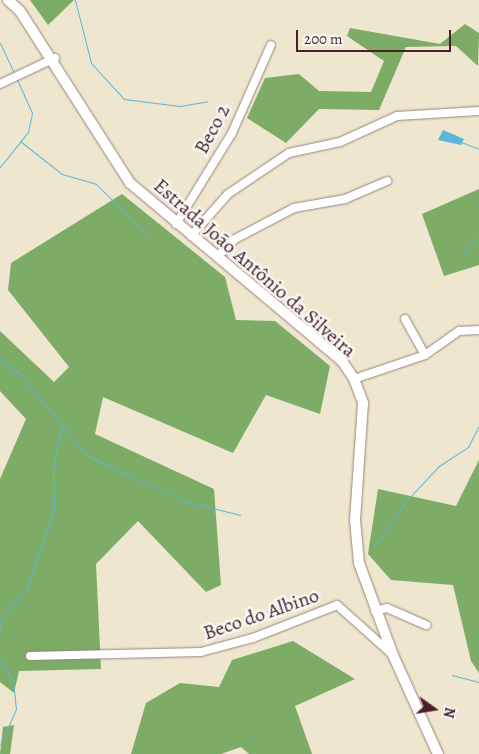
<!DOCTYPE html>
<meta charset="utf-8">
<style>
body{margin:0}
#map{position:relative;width:479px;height:754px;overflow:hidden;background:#eee6ce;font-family:Alegreya,serif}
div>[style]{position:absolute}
.forest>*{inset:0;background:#7dac66}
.water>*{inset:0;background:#5ab7d8}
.stream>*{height:1px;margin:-0.5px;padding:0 0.5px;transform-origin:0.5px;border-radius:0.5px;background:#5ab7d8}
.roads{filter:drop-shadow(0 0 1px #9c827c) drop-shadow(0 0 1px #9c827c)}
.minor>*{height:8px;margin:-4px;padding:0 4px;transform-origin:4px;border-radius:4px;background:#fff}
.major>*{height:10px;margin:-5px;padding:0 5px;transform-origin:5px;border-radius:5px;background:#fff}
span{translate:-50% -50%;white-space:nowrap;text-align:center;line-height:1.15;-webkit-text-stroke:5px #f6f6f2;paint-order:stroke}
.street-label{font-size:20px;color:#4a1f2b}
.north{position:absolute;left:409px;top:684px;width:50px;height:50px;-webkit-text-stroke:4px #f6f6f2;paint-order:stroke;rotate:103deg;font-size:14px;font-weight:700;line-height:20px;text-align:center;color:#4a1f2b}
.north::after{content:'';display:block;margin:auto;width:18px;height:22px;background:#4a1f2b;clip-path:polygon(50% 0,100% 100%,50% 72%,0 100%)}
.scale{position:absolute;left:296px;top:30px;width:155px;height:22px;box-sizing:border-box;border:2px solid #4a1f2b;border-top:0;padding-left:6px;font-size:15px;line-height:18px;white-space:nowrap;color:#4a1f2b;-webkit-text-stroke:4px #f6f6f2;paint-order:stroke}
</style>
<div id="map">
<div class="forest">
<div style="clip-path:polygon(30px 0,74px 0,48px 25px)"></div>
<div style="clip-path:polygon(465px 24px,479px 33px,478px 66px,456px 46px,406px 47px,379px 110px,319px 109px,286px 143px,247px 118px,265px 78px,299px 74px,319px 91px,371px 92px,384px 61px,347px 36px,350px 28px,440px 44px)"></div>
<div style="clip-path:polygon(479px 189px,479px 265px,444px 276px,422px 214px)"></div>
<div style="clip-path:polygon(122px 194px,225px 277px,236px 320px,275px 321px,330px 366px,320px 414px,266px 395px,233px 453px,103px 397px,95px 434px,214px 489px,221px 585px,206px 592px,138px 521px,96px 564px,101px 669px,19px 671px,14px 693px,0 682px,0 479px,26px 419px,0 391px,0 331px,54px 382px,69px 367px,8px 290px,11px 263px)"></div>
<div style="clip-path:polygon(479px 460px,479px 673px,471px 661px,453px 585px,391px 580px,368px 554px,378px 489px,456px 506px)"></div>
<div style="clip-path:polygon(293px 641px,355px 679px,295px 706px,312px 754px,249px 754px,241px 747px,221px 754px,131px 754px,146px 703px,180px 683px,219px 687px,232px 660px)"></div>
<div style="clip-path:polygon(14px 725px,10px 754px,0 754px,3px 727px)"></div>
</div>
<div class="water">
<div style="clip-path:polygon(443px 130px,464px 139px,461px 145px,438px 140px)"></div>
</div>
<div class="stream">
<div style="left:75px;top:0;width:65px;rotate:75.7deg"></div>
<div style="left:91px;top:63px;width:49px;rotate:47.5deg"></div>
<div style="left:124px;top:99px;width:56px;rotate:7.1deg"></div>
<div style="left:180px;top:106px;width:28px;rotate:-10deg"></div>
<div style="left:0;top:43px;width:33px;rotate:65deg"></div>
<div style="left:20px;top:141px;width:53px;rotate:38.2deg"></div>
<div style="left:62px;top:174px;width:35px;rotate:16deg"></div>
<div style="left:96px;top:184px;width:73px;rotate:44.4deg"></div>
<div style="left:461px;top:142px;width:19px;rotate:21deg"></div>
<div style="left:0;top:167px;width:45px;rotate:-51.3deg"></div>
<div style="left:28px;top:132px;width:19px;rotate:-78deg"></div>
<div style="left:32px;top:113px;width:37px;rotate:-114deg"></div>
<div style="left:464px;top:252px;width:22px;rotate:-47deg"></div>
<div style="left:0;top:358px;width:27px;rotate:39deg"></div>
<div style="left:21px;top:375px;width:103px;rotate:50.9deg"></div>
<div style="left:86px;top:455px;width:109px;rotate:24.9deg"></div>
<div style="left:185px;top:501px;width:57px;rotate:14.3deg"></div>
<div style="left:374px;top:547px;width:59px;rotate:-54.7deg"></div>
<div style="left:408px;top:499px;width:45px;rotate:-46.8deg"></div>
<div style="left:439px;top:466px;width:35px;rotate:-33deg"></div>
<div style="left:468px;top:447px;width:25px;rotate:-63deg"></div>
<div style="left:0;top:630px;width:12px;rotate:-81deg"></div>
<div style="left:2px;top:618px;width:35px;rotate:-49deg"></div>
<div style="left:25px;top:592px;width:86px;rotate:-70.3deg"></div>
<div style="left:54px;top:511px;width:40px;rotate:-91.4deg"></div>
<div style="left:53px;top:471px;width:45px;rotate:-79.7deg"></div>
<div style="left:0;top:660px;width:25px;rotate:58deg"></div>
<div style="left:13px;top:681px;width:28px;rotate:84deg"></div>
<div style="left:16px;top:709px;width:39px;rotate:114deg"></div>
<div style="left:452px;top:675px;width:28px;rotate:15deg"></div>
</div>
<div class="roads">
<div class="minor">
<div style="left:0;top:84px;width:61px;rotate:-25.3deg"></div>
<div style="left:176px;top:224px;width:107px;rotate:-58.4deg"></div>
<div style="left:232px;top:133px;width:96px;rotate:-66.1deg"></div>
<div style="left:191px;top:236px;width:56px;rotate:-48.6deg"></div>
<div style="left:228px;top:194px;width:73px;rotate:-33.9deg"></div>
<div style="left:289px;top:153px;width:52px;rotate:-12.2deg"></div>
<div style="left:340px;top:142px;width:63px;rotate:-24.5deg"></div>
<div style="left:397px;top:116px;width:82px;rotate:-3.5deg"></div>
<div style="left:217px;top:257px;width:25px;rotate:-45deg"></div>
<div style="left:235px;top:239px;width:67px;rotate:-27.7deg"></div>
<div style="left:294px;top:208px;width:52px;rotate:-10deg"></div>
<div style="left:345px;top:199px;width:46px;rotate:-23.2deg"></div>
<div style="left:405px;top:319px;width:41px;rotate:60.9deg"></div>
<div style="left:354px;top:379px;width:75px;rotate:-18.7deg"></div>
<div style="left:425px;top:355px;width:42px;rotate:-35.2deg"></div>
<div style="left:459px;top:331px;width:20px;rotate:-3deg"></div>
<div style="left:375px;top:611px;width:12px;rotate:-14deg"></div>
<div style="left:387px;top:608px;width:43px;rotate:23.6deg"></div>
<div style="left:30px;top:656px;width:171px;rotate:-1.3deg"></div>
<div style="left:201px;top:652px;width:54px;rotate:-15.1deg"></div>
<div style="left:253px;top:638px;width:90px;rotate:-21.4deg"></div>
<div style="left:337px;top:605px;width:75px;rotate:41.8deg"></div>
</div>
<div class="major">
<div style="left:8px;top:0;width:16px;rotate:43deg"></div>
<div style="left:20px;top:11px;width:204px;rotate:57.4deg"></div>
<div style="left:130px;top:183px;width:277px;rotate:40deg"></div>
<div style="left:342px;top:361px;width:22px;rotate:56deg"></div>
<div style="left:354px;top:379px;width:26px;rotate:69deg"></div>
<div style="left:363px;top:403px;width:117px;rotate:93.9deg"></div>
<div style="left:355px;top:520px;width:43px;rotate:84.7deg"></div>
<div style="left:359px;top:563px;width:98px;rotate:69.7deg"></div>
<div style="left:393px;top:655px;width:109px;rotate:65.6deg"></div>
</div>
</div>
<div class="street-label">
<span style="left:212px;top:129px;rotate:-62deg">Beco 2</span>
<span style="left:255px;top:268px;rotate:41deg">Estrada João Antônio da Silveira</span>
<span style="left:261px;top:614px;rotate:-19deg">Beco do Albino</span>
</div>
<div class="north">N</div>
<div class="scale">200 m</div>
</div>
